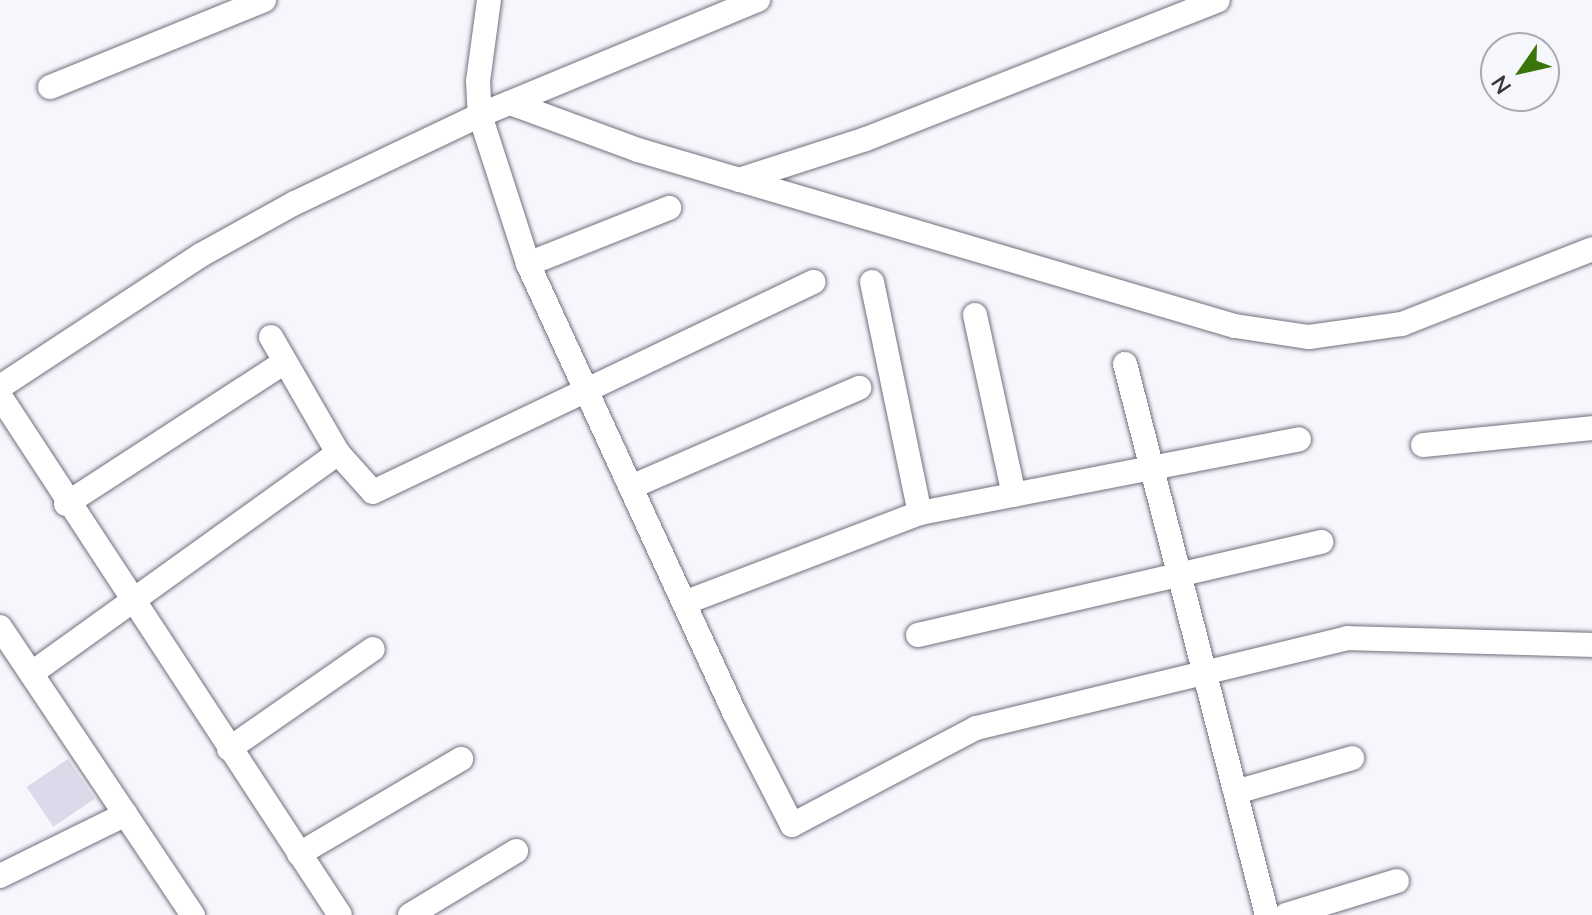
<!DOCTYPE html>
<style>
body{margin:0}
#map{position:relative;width:1592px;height:915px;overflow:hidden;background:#f6f6fd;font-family:"Nunito Sans",sans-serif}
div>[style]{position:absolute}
.building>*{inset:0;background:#dadaea;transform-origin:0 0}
.roads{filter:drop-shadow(0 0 2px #70707e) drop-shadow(0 0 2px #70707e)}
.minor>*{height:24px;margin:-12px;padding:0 12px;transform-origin:12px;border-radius:12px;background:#fff}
span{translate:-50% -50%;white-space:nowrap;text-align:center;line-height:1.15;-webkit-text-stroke:7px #f6f6fd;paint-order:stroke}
.north{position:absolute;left:1480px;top:32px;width:80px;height:80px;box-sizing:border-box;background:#f6f6fd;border:2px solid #aaaab1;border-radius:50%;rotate:236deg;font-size:22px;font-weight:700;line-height:32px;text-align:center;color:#38383f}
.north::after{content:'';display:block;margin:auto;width:28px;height:36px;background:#3a750a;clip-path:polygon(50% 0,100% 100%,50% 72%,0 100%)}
</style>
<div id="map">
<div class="building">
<div style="left:68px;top:759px;width:48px;height:50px;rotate:56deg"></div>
</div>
<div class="roads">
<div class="minor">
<div style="left:489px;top:0;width:82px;rotate:97.7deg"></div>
<div style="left:478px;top:81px;width:34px;rotate:87deg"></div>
<div style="left:480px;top:115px;width:157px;rotate:72.1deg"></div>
<div style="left:528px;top:264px;width:493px;rotate:65.3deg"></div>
<div style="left:734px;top:712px;width:127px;rotate:62.8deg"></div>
<div style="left:792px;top:825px;width:208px;rotate:-27.8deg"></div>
<div style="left:976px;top:728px;width:382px;rotate:-13.6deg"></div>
<div style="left:1347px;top:638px;width:245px;rotate:1.6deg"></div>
<div style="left:50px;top:87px;width:231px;rotate:-22.1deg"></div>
<div style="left:510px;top:103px;width:136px;rotate:20.2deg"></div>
<div style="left:638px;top:150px;width:622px;rotate:16.43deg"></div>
<div style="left:1235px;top:326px;width:75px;rotate:8.5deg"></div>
<div style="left:1309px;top:337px;width:94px;rotate:-8deg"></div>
<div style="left:1402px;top:324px;width:204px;rotate:-21.5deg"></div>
<div style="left:739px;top:180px;width:133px;rotate:-17.9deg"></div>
<div style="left:866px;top:139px;width:378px;rotate:-21.5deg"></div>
<div style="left:528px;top:264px;width:152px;rotate:-21.7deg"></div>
<div style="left:872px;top:282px;width:236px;rotate:78.3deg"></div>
<div style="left:975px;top:315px;width:184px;rotate:77.8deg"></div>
<div style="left:271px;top:337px;width:134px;rotate:60deg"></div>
<div style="left:338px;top:453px;width:52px;rotate:48.1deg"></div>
<div style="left:373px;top:492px;width:488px;rotate:-25.5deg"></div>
<div style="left:1125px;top:364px;width:569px;rotate:75.55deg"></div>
<div style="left:0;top:387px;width:240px;rotate:-33.3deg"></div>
<div style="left:201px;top:255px;width:107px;rotate:-29deg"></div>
<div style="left:295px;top:203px;width:205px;rotate:-25.4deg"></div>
<div style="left:480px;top:115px;width:301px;rotate:-22.5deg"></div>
<div style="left:0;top:396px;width:620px;rotate:56.77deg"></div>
<div style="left:1423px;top:445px;width:170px;rotate:-5.7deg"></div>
<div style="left:631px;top:487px;width:249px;rotate:-23.5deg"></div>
<div style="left:66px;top:504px;width:261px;rotate:-33deg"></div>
<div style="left:684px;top:603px;width:253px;rotate:-20.9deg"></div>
<div style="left:920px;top:513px;width:386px;rotate:-11deg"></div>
<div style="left:0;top:627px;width:347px;rotate:56.2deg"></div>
<div style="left:918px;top:635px;width:414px;rotate:-13deg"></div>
<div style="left:32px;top:673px;width:377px;rotate:-35.7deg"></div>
<div style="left:229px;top:749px;width:175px;rotate:-34.8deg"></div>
<div style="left:1236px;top:792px;width:121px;rotate:-16.3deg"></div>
<div style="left:299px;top:854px;width:188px;rotate:-30.4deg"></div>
<div style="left:0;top:876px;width:140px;rotate:-26.2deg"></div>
<div style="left:410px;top:915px;width:124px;rotate:-31.1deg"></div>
<div style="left:1286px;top:915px;width:116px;rotate:-17deg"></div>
</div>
</div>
<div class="north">N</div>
</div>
